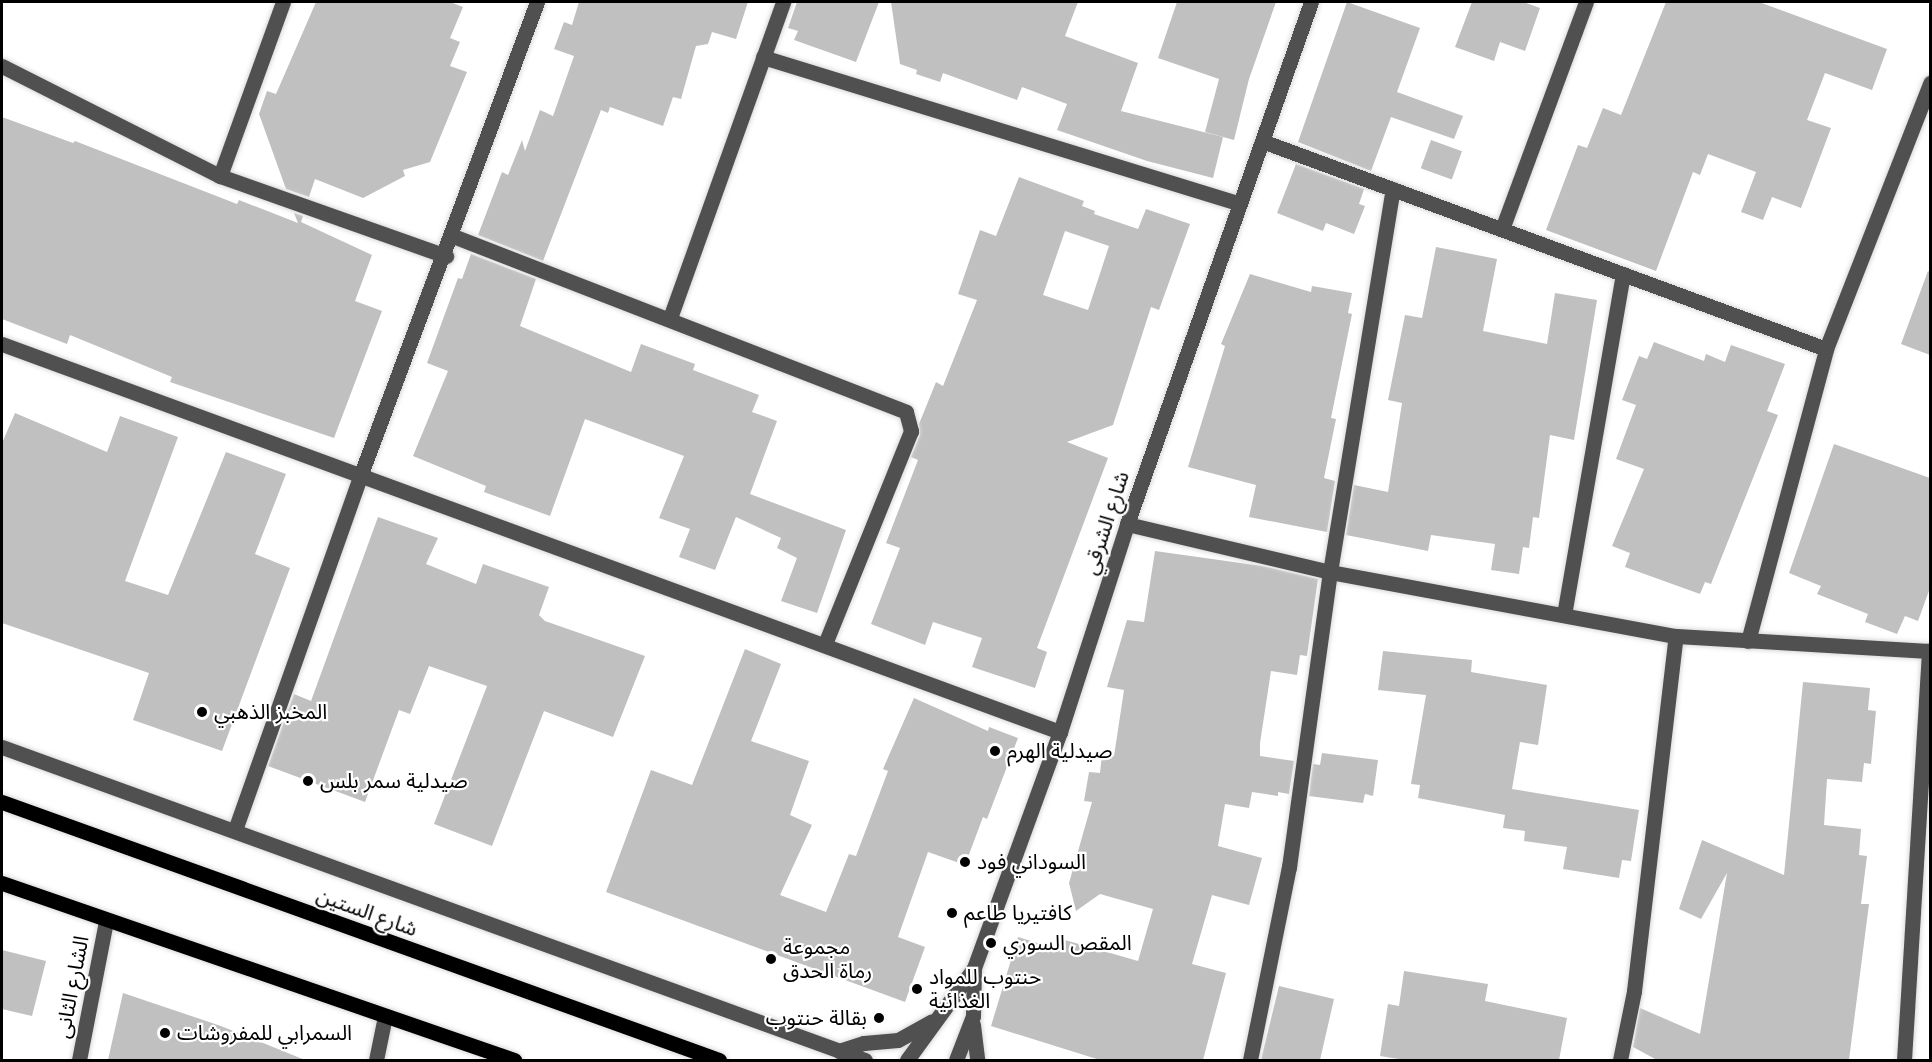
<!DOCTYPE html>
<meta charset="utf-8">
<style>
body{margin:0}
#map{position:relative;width:1932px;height:1062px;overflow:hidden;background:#fff;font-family:Raleway,"Noto Sans Arabic",sans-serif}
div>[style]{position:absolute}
.building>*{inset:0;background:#c0c0c0;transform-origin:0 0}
.roads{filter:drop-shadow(0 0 2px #dbdbdb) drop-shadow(0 0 2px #dbdbdb)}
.minor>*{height:15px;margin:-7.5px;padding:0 7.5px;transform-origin:7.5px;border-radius:7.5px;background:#505050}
.major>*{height:15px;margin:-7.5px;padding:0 7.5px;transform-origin:7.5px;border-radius:7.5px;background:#000}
.dots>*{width:16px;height:16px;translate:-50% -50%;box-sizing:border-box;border:3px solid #fff;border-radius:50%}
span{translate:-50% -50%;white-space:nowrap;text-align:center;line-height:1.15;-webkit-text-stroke:4.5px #fff;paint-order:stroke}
.street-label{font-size:21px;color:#000}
.poi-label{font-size:21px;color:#000}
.left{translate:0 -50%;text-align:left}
.right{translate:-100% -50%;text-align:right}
.frame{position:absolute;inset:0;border:3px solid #000;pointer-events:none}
</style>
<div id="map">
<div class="building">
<div style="clip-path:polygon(316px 2px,450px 2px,463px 7px,450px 38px,460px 42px,450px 66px,467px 72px,430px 162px,403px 170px,405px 176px,363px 198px,315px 179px,309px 197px,286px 189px,259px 114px,267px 91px,276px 94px)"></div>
<div style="clip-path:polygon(579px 2px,748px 2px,736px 39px,712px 32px,708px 44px,696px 46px,681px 99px,673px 97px,663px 126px,610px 107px,608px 113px,601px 110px,543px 261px,478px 235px,502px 172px,508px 175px,522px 140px,525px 151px,540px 110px,553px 116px,574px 56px,554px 49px,564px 22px,572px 25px)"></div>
<div style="clip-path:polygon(797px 2px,879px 2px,856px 62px,794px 40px,798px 31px,788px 28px)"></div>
<div style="clip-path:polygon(891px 2px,1078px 2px,1065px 36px,1138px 63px,1121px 111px,1223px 137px,1213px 178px,1147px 161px,1057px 130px,1067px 104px,1022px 87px,1017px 100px,943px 73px,940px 82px,916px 74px,917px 70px,900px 64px)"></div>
<div style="clip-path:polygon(1177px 2px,1276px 2px,1249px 79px,1234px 140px,1205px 132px,1219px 79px,1158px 58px)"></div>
<div style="clip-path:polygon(1347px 2px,1420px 28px,1397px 92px,1463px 116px,1454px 139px,1391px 117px,1371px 171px,1298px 142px)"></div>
<div style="clip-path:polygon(1472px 2px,1523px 2px,1540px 8px,1525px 51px,1500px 42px,1494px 61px,1455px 47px)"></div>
<div style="clip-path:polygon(1666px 2px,1759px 2px,1887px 49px,1872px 90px,1825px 73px,1807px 120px,1831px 128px,1801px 208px,1772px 197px,1763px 220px,1741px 212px,1756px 172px,1708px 154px,1700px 175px,1693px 172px,1656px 271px,1546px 230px,1578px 145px,1587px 148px,1603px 108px,1621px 115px)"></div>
<div style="clip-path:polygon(2px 117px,73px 143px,75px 141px,237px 204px,239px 200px,298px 223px,294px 213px,303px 216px,301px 222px,372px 255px,355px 301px,382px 311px,334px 438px,170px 382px,172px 377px,70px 335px,67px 344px,2px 319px)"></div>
<div style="left:1431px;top:140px;width:33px;height:30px;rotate:20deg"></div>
<div style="clip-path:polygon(1296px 164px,1364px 189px,1359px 204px,1365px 206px,1354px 234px,1326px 223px,1323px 231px,1277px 213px)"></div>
<div style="clip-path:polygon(evenodd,1019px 177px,1084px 201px,1082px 206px,1095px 211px,1094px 214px,1138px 229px,1146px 209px,1190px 224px,1159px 310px,1151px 307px,1113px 425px,1067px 442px,1108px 458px,1037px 648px,1047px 652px,1035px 688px,972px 667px,982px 638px,933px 622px,925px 645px,871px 624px,900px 548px,886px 543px,918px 460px,911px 457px,920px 435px,919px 424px,936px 382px,943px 386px,977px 300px,958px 294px,980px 230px,996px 236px,1019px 177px,1065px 231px,1109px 246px,1088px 310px,1043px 295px,1065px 231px)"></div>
<div style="clip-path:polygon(1436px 247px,1497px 259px,1483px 331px,1547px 344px,1555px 293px,1597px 300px,1574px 440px,1550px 435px,1539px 518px,1533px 517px,1529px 548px,1523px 547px,1519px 574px,1491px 570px,1495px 544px,1431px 535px,1428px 551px,1346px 535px,1354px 485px,1388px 492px,1402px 403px,1388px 400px,1405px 315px,1422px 318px)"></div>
<div style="clip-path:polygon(471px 254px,536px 279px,520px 326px,631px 372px,641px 344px,695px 364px,693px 370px,759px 395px,752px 412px,777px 421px,750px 494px,846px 530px,817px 613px,781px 601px,797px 558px,777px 548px,781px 538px,736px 517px,715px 570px,679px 557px,690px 529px,659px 518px,684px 456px,585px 419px,550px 516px,484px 492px,486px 486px,413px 456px,448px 371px,427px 363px,458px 278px,462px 279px)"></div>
<div style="clip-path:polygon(1928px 271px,1930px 272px,1930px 355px,1901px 344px)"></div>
<div style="clip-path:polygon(1250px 274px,1311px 292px,1312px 286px,1352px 293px,1348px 313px,1352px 314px,1331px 418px,1336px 419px,1324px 478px,1335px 481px,1327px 532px,1249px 517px,1256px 485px,1188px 467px,1225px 346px,1221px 344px)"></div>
<div style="clip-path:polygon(1654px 342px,1704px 361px,1706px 354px,1725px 362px,1731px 345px,1785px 364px,1767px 411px,1778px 415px,1711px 584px,1705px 582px,1700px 594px,1625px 567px,1630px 553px,1612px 546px,1644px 469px,1616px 459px,1636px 405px,1622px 400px,1639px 356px,1647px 359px)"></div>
<div style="clip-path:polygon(15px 413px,107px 452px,120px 416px,178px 437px,125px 581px,168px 595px,226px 452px,286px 474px,255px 554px,290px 568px,222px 751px,133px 720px,149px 673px,2px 623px,2px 443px)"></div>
<div style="clip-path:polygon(1834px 444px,1930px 478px,1930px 588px,1918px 621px,1905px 616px,1897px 634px,1865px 622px,1868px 614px,1817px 594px,1821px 586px,1789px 573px)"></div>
<div style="clip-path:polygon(378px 517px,438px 538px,426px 564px,476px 584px,483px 564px,549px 587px,539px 615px,545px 621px,645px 656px,613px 737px,544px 711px,492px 846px,434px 824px,487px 686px,429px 666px,410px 714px,399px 710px,365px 802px,268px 766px,294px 694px,311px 701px)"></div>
<div style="clip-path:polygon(1155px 551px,1262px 566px,1318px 579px,1307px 656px,1300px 655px,1297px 675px,1271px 671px,1260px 743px,1260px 756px,1294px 761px,1289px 794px,1278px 792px,1278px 796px,1252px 792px,1249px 808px,1225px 804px,1218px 846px,1262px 858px,1249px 905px,1212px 895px,1192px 964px,1226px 973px,1203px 1060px,1100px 1060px,991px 1026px,1018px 937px,1054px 948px,1058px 938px,1138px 961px,1153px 909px,1100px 894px,1076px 911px,1069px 883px,1092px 802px,1084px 801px,1089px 772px,1100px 773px,1102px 754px,1114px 756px,1124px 690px,1107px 687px,1127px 620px,1144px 622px)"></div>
<div style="clip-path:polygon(745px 649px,781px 664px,751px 741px,809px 761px,790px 815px,812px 825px,780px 895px,826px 912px,849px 854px,856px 856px,888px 771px,883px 769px,914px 698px,988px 731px,989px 727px,1018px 738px,987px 819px,983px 817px,965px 865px,928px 852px,898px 937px,925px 947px,905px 1002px,606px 892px,651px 770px,692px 785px)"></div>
<div style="clip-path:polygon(1383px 651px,1472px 660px,1471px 672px,1547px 685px,1538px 745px,1520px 742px,1512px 789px,1639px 810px,1631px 861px,1622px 860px,1619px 878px,1563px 869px,1567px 847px,1524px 841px,1525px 831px,1503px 828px,1505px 815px,1418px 798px,1420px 785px,1411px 784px,1426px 695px,1378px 690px)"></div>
<div style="clip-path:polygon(1803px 682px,1870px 688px,1868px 710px,1876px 711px,1871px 764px,1864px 763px,1862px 782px,1827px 779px,1824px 825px,1861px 829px,1859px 855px,1867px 856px,1861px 904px,1869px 904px,1849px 1060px,1657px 1060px,1633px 1047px,1640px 1008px,1700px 1034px,1727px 873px,1701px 919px,1679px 909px,1702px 840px,1784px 875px)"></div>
<div style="clip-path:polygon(1322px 753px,1378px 760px,1373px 796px,1365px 794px,1363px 803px,1309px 796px,1313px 764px,1320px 765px)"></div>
<div style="clip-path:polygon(2px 950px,46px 961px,32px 1016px,2px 1009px)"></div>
<div style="clip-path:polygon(1404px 971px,1488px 984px,1485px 1001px,1567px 1018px,1559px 1060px,1405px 1060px,1380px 1056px,1388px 1004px,1399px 1006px)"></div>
<div style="clip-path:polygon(1279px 986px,1334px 999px,1320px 1060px,1261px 1060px)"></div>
<div style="clip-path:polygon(123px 993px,221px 1026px,305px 1060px,108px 1060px)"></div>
</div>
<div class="roads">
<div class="minor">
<div style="left:763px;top:57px;width:497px;rotate:17.1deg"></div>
<div style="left:2px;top:66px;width:244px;rotate:26.8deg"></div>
<div style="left:220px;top:176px;width:240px;rotate:19.5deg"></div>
<div style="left:1262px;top:141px;width:601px;rotate:20.24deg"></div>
<div style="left:220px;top:176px;width:185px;rotate:-70.1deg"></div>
<div style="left:1502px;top:229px;width:242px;rotate:-69.7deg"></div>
<div style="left:453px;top:236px;width:486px;rotate:21.2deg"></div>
<div style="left:906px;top:412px;width:20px;rotate:75deg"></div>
<div style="left:911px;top:431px;width:230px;rotate:112deg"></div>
<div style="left:670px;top:318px;width:336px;rotate:-70.3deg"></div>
<div style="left:2px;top:344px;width:1127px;rotate:20.14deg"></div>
<div style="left:1127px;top:524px;width:209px;rotate:13.3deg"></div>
<div style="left:1330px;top:572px;width:352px;rotate:10.5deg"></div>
<div style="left:1676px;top:636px;width:254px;rotate:3.4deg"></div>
<div style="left:1564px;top:615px;width:346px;rotate:-80.2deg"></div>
<div style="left:1748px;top:641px;width:302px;rotate:-75deg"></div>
<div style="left:1826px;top:349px;width:286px;rotate:-68.6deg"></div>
<div style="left:2px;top:747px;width:918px;rotate:19.94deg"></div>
<div style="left:235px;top:830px;width:378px;rotate:-70.5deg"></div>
<div style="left:361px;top:474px;width:504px;rotate:-69.55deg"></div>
<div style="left:973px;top:1025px;width:35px;rotate:83deg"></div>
<div style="left:839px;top:1051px;width:26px;rotate:-18deg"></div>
<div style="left:864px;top:1043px;width:34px;rotate:-5deg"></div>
<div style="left:898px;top:1040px;width:38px;rotate:-29deg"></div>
<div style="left:79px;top:1060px;width:142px;rotate:-79deg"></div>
<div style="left:376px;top:1060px;width:45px;rotate:-78.4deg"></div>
<div style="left:907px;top:1060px;width:114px;rotate:-53.9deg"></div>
<div style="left:956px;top:1060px;width:47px;rotate:-68.9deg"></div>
<div style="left:973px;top:1016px;width:48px;rotate:-88.8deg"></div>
<div style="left:974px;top:968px;width:251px;rotate:-70deg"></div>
<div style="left:1060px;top:732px;width:219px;rotate:-72.1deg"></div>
<div style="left:1127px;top:524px;width:553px;rotate:-70.58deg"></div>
<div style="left:1250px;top:1060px;width:197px;rotate:-78.6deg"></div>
<div style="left:1289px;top:867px;width:298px;rotate:-82.1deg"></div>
<div style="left:1330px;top:572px;width:388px;rotate:-80.7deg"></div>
<div style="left:1620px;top:1060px;width:70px;rotate:-78.5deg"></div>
<div style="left:1634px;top:991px;width:357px;rotate:-83.3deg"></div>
<div style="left:1904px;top:1060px;width:410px;rotate:-86.5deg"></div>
</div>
<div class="major">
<div style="left:2px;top:802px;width:762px;rotate:19.79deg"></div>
<div style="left:2px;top:883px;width:542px;rotate:19.07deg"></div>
</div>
</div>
<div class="dots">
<div style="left:202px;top:712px;background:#000"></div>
<div style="left:995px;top:751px;background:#000"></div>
<div style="left:308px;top:781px;background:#000"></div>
<div style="left:965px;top:862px;background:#000"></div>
<div style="left:952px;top:913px;background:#000"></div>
<div style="left:991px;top:943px;background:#000"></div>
<div style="left:771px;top:959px;background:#000"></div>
<div style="left:917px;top:989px;background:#000"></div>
<div style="left:879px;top:1018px;background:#000"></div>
<div style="left:165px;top:1033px;background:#000"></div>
</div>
<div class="street-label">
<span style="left:1106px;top:523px;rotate:-72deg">شارع الشرقي</span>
<span style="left:367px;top:912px;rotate:20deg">شارع الستين</span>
<span style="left:72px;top:987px;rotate:-79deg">الشارع الثانى</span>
</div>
<div class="poi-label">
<span class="left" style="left:214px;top:712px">المخبز الذهبي</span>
<span class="left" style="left:1007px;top:751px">صيدلية الهرم</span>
<span class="left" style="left:320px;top:781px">صيدلية سمر بلس</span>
<span class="left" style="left:977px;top:862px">السوداني فود</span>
<span class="left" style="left:964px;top:913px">كافتيريا طاعم</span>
<span class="left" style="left:1003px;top:943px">المقص السوري</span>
<span class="left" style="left:783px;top:959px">مجموعة<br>رماة الحدق</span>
<span class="left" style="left:929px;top:989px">حنتوب للمواد<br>الغذائية</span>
<span class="right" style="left:867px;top:1018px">بقالة حنتوب</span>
<span class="left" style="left:177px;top:1033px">السمرابي للمفروشات</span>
</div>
<div class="frame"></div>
</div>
